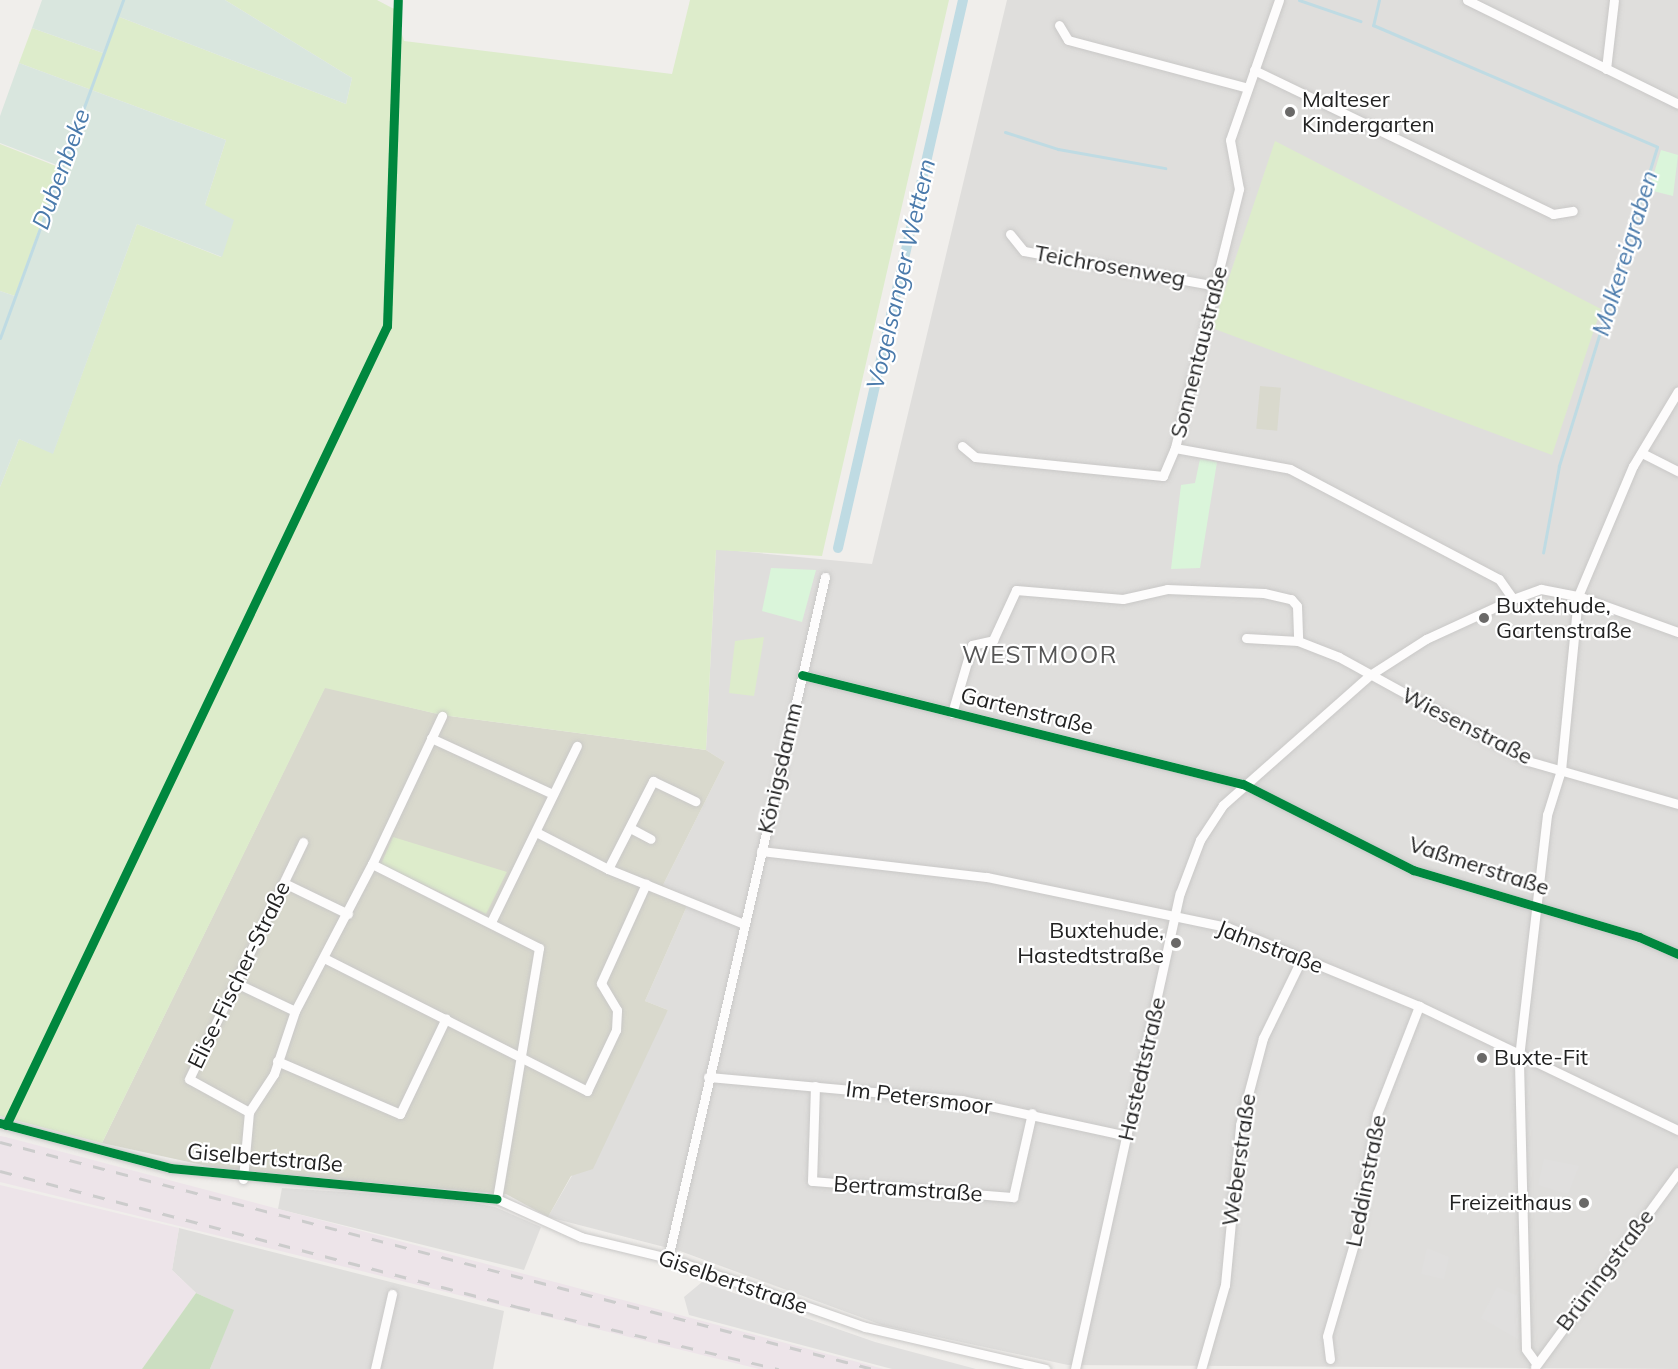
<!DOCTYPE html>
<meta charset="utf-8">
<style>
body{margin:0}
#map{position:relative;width:1678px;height:1369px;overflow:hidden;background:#f0eeeb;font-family:Mulish,sans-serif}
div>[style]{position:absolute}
.residential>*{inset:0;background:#dfdedc}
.industrial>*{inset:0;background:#ede4e9}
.construction>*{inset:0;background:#d9d9cd;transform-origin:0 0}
.grass>*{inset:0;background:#ddeccb}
.forest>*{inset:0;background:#cbdec1}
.wetland>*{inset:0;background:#d9e6de}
.park>*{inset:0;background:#daf5da}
.parking>*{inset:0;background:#e0dfde}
.stream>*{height:3px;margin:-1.5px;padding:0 1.5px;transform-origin:1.5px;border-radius:1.5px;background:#bfdbe3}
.canal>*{height:10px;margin:-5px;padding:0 5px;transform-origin:5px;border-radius:5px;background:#bfdbe3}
.roads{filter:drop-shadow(0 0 2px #c9c8c7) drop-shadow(0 0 2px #c9c8c7)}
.minor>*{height:9px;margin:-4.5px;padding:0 4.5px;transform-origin:4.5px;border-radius:4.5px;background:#fdfcfc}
.rail>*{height:3px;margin-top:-1.5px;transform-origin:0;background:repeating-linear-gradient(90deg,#ccc 0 12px,transparent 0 24px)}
.cycleway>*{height:9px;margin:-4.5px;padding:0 4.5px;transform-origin:4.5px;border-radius:4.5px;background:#00873e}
.dots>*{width:16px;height:16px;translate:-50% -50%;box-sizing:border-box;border:3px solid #fff;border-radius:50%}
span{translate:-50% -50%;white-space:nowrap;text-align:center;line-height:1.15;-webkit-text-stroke:4.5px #fff;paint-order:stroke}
.poi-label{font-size:22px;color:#222}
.left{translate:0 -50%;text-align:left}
.right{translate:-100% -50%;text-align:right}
.street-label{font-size:22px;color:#222}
.water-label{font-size:24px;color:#4a7aab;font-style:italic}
.neighbourhood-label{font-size:24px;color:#555;letter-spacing:1.5px}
</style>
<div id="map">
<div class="residential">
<div style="clip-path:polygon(1007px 0,1678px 0,1678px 1369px,1068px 1365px,882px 1325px,680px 1251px,548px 1217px,668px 1010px,645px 1001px,690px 899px,663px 885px,725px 762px,706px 750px,716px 549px,872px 564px)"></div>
<div style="clip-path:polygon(282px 1188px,453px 1199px,495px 1207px,541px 1227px,524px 1270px,278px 1209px)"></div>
<div style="clip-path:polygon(179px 1228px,504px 1311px,493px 1369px,210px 1369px,233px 1310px,196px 1293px,172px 1270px)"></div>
</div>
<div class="industrial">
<div style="clip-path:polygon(0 1136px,6px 1137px,884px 1369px,759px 1369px,0 1182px)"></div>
<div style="clip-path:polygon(0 1185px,179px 1228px,172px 1270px,196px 1293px,142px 1369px,0 1369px)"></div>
</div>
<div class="construction">
<div style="left:1260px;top:386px;width:21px;height:43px;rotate:5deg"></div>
<div style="clip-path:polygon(325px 687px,442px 715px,706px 750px,725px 762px,663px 885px,690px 899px,645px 1001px,668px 1010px,593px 1169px,571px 1176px,548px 1217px,506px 1194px,230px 1171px,102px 1143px)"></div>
</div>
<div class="grass">
<div style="clip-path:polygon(225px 0,377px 0,394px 9px,404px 41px,672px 74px,690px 0,949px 0,822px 556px,716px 550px,706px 750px,442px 715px,325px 688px,102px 1143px,0 1116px,0 487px,19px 439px,53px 453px,137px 224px,221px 257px,205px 205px,226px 140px,19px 63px,32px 28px,103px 53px,117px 16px,346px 104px,352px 78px)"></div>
<div style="clip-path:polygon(1275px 141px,1601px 309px,1552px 455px,1212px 328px)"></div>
<div style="clip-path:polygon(0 144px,61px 168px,15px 296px,0 291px)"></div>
<div style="clip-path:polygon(764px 637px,754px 696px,729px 693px,735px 641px)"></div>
<div style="clip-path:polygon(393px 837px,507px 872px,486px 914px,381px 864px)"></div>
</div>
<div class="forest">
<div style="clip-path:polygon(196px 1293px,234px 1310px,210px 1369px,142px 1369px)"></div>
</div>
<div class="wetland">
<div style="clip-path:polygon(42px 0,225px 0,352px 78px,346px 104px,117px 16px,103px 53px,32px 28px)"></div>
<div style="clip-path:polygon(19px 63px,226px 140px,205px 205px,234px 220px,222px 257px,137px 224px,53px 454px,19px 439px,0 487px,0 291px,15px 296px,62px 167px,0 143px,0 116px)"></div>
</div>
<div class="park">
<div style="clip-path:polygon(1661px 150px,1678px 155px,1673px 196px,1649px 190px)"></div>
<div style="clip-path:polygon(1200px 459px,1217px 462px,1200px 568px,1171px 569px,1181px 485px,1195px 483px)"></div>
<div style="clip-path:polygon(771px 568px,816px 570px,802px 622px,762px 611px)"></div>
</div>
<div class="parking">
<div style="clip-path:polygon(1544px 1159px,1579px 1166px,1568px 1194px,1538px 1185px)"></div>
<div style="clip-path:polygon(1427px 1248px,1449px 1257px,1444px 1279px,1421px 1274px)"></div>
<div style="clip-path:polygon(702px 1282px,875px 1342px,976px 1369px,892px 1369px,689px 1315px,684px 1297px)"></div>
<div style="clip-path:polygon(1497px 1287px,1518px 1296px,1518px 1339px,1481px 1318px)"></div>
</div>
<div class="stream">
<div style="left:1299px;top:0;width:65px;rotate:19deg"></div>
<div style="left:1379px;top:0;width:26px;rotate:103deg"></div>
<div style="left:1373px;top:25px;width:309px;rotate:23.2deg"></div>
<div style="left:1657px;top:147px;width:334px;rotate:107.1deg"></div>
<div style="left:1559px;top:466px;width:88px;rotate:100.4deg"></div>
<div style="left:1005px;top:132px;width:56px;rotate:17.8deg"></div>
<div style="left:1058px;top:149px;width:109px;rotate:10.1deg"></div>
<div style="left:0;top:338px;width:360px;rotate:-70deg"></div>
</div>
<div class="canal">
<div style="left:838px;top:548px;width:562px;rotate:-77.15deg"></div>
</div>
<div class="roads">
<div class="minor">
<div style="left:1279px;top:0;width:148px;rotate:109.3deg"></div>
<div style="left:1230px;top:140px;width:50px;rotate:79.6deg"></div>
<div style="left:1239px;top:189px;width:267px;rotate:103.9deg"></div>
<div style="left:1175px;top:448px;width:117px;rotate:10.3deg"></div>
<div style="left:1290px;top:469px;width:236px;rotate:27.8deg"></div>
<div style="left:1499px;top:579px;width:24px;rotate:55deg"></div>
<div style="left:1467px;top:0;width:235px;rotate:26.2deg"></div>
<div style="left:1059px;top:25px;width:17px;rotate:59deg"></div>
<div style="left:1068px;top:40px;width:186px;rotate:14.9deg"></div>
<div style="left:1606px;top:69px;width:69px;rotate:-83.4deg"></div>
<div style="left:1254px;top:70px;width:332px;rotate:25.7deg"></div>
<div style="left:1553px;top:214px;width:20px;rotate:-9deg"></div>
<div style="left:1010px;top:234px;width:22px;rotate:51deg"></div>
<div style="left:1024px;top:251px;width:195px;rotate:10.3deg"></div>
<div style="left:962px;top:446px;width:17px;rotate:40deg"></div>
<div style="left:975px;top:457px;width:189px;rotate:5.8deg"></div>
<div style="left:1163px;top:476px;width:30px;rotate:-67deg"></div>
<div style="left:1644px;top:454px;width:38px;rotate:27deg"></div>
<div style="left:1246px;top:638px;width:52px;rotate:3.3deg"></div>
<div style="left:1298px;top:641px;width:44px;rotate:21.3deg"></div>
<div style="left:1339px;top:657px;width:216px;rotate:28.8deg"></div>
<div style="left:1528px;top:761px;width:156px;rotate:16deg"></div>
<div style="left:802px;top:675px;width:454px;rotate:13.9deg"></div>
<div style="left:1243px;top:784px;width:191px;rotate:26.8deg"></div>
<div style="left:1413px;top:870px;width:236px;rotate:16.5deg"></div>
<div style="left:1639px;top:937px;width:43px;rotate:23.6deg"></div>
<div style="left:952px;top:713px;width:71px;rotate:-73.6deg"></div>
<div style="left:972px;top:645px;width:22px;rotate:-13deg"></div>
<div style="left:993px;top:640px;width:55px;rotate:-65.3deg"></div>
<div style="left:1016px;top:590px;width:107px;rotate:4.8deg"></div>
<div style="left:1123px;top:599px;width:45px;rotate:-12.8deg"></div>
<div style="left:1167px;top:589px;width:97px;rotate:2.4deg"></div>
<div style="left:1264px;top:593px;width:28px;rotate:13deg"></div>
<div style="left:1291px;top:599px;width:9px;rotate:49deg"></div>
<div style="left:1297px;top:606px;width:35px;rotate:88deg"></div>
<div style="left:431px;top:738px;width:134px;rotate:24.7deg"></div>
<div style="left:632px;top:829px;width:21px;rotate:28deg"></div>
<div style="left:536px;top:832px;width:81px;rotate:27.2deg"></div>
<div style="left:608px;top:869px;width:147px;rotate:22deg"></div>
<div style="left:761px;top:851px;width:227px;rotate:6.6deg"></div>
<div style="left:987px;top:877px;width:245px;rotate:11.8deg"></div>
<div style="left:1227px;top:927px;width:208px;rotate:22.4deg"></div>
<div style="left:1419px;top:1006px;width:287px;rotate:25.6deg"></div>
<div style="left:372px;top:864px;width:164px;rotate:-64.7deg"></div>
<div style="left:608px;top:869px;width:99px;rotate:-62.9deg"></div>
<div style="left:653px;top:781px;width:47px;rotate:25.5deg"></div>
<div style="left:284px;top:883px;width:71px;rotate:25.8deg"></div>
<div style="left:491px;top:922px;width:196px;rotate:-64deg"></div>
<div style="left:324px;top:958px;width:295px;rotate:26.8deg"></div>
<div style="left:587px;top:1091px;width:68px;rotate:-64.6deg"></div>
<div style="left:616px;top:1030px;width:20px;rotate:-87deg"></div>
<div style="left:617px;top:1010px;width:31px;rotate:-121deg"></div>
<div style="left:601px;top:983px;width:109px;rotate:-65.6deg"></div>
<div style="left:236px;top:983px;width:65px;rotate:25.4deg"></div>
<div style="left:277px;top:1061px;width:134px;rotate:23.3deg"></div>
<div style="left:400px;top:1114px;width:106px;rotate:-64.4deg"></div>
<div style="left:708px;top:1077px;width:255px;rotate:5.2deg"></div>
<div style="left:962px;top:1100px;width:169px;rotate:12.3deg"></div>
<div style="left:815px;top:1086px;width:95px;rotate:91.8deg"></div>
<div style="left:812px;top:1181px;width:202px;rotate:4.6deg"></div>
<div style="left:1013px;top:1197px;width:86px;rotate:-77.3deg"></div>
<div style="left:249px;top:1112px;width:68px;rotate:-151.2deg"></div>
<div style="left:189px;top:1079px;width:263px;rotate:-64.3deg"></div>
<div style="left:0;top:1123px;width:176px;rotate:14.8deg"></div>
<div style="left:170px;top:1168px;width:328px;rotate:5.4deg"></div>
<div style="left:497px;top:1199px;width:92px;rotate:24.3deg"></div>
<div style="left:581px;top:1237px;width:89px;rotate:13.6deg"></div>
<div style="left:668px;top:1258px;width:209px;rotate:19.3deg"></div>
<div style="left:865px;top:1327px;width:185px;rotate:13.1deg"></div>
<div style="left:243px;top:1179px;width:67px;rotate:-84.9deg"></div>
<div style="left:249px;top:1112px;width:45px;rotate:-56.7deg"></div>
<div style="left:274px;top:1074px;width:66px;rotate:-71.6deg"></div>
<div style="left:295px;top:1011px;width:166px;rotate:-62.4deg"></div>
<div style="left:372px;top:864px;width:187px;rotate:26.7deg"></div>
<div style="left:539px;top:948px;width:254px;rotate:99.5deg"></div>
<div style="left:668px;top:1258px;width:699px;rotate:-77.02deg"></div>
<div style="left:1330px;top:1359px;width:23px;rotate:-97deg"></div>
<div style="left:1327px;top:1336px;width:110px;rotate:-73.7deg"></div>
<div style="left:1358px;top:1230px;width:118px;rotate:-80.7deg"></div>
<div style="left:1377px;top:1114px;width:116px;rotate:-68.7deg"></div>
<div style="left:1536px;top:1363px;width:17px;rotate:-126deg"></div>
<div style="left:1526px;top:1349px;width:292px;rotate:-91.4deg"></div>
<div style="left:1519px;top:1057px;width:244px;rotate:-83.4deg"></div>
<div style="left:1547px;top:815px;width:47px;rotate:-72.7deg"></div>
<div style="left:1561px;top:770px;width:175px;rotate:-84.4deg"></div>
<div style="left:1578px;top:596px;width:141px;rotate:-67.1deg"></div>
<div style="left:1633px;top:466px;width:87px;rotate:-59deg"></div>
<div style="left:1535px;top:1367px;width:242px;rotate:-53.7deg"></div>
<div style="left:375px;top:1369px;width:77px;rotate:-77.2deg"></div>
<div style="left:1075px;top:1369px;width:487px;rotate:-77.6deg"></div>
<div style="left:1180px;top:893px;width:57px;rotate:-69.3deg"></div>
<div style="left:1200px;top:840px;width:42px;rotate:-56.7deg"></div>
<div style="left:1223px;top:805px;width:196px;rotate:-41.5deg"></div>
<div style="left:1370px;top:675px;width:67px;rotate:-32.7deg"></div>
<div style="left:1426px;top:639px;width:96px;rotate:-24.7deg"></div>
<div style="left:1513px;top:599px;width:30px;rotate:-20deg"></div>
<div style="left:1541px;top:589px;width:38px;rotate:11deg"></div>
<div style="left:1578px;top:596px;width:106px;rotate:19.8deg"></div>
<div style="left:1201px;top:1369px;width:87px;rotate:-74.1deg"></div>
<div style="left:1225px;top:1285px;width:161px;rotate:-84.6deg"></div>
<div style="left:1240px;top:1125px;width:90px;rotate:-75.2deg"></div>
<div style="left:1263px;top:1038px;width:89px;rotate:-64deg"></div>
</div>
</div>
<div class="rail">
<div style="left:0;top:1142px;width:902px;rotate:14.58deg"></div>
<div style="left:0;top:1171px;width:536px;rotate:14.71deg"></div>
<div style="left:518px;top:1307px;width:268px;rotate:13.4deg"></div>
</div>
<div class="cycleway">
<div style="left:802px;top:675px;width:454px;rotate:13.9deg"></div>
<div style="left:1243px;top:784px;width:191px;rotate:26.8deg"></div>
<div style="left:1413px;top:870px;width:236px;rotate:16.5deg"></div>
<div style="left:1639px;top:937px;width:43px;rotate:23.6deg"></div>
<div style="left:0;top:1123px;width:176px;rotate:14.8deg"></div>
<div style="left:170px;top:1168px;width:328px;rotate:5.4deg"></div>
<div style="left:6px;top:1125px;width:885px;rotate:-64.51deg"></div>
<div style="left:387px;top:326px;width:326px;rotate:-88.1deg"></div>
</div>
<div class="dots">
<div style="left:1290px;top:112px;background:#6a6968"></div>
<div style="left:1484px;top:618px;background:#6a6968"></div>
<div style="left:1176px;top:943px;background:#6a6968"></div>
<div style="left:1482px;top:1058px;background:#6a6968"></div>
<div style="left:1584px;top:1203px;background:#6a6968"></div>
</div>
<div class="poi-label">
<span class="left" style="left:1302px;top:112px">Malteser<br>Kindergarten</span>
<span class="left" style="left:1496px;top:618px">Buxtehude,<br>Gartenstraße</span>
<span class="right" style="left:1164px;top:943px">Buxtehude,<br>Hastedtstraße</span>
<span class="left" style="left:1494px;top:1058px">Buxte-Fit</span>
<span class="right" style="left:1572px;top:1203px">Freizeithaus</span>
</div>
<div class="street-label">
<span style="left:1110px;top:266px;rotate:10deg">Teichrosenweg</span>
<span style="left:1199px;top:352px;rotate:-76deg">Sonnentaustraße</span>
<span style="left:1027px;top:711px;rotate:14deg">Gartenstraße</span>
<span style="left:1467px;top:726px;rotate:27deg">Wiesenstraße</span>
<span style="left:780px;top:768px;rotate:-77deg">Königsdamm</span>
<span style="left:1479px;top:866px;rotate:18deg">Vaßmerstraße</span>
<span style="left:1270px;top:947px;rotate:21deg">Jahnstraße</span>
<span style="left:239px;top:975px;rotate:-64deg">Elise-Fischer-Straße</span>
<span style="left:1142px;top:1069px;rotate:-77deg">Hastedtstraße</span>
<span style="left:919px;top:1098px;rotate:7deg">Im Petersmoor</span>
<span style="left:265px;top:1158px;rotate:5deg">Giselbertstraße</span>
<span style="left:1239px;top:1160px;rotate:-82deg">Weberstraße</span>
<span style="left:1366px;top:1181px;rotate:-79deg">Leddinstraße</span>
<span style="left:908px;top:1189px;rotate:4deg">Bertramstraße</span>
<span style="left:1605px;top:1270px;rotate:-53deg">Brüningstraße</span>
<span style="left:733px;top:1282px;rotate:19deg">Giselbertstraße</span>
</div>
<div class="water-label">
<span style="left:61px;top:169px;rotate:-70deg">Dubenbeke</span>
<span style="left:1625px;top:253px;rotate:-73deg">Molkereigraben</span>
<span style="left:901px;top:274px;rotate:-77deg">Vogelsanger Wettern</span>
</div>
<div class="neighbourhood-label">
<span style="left:1040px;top:655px">WESTMOOR</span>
</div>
</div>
